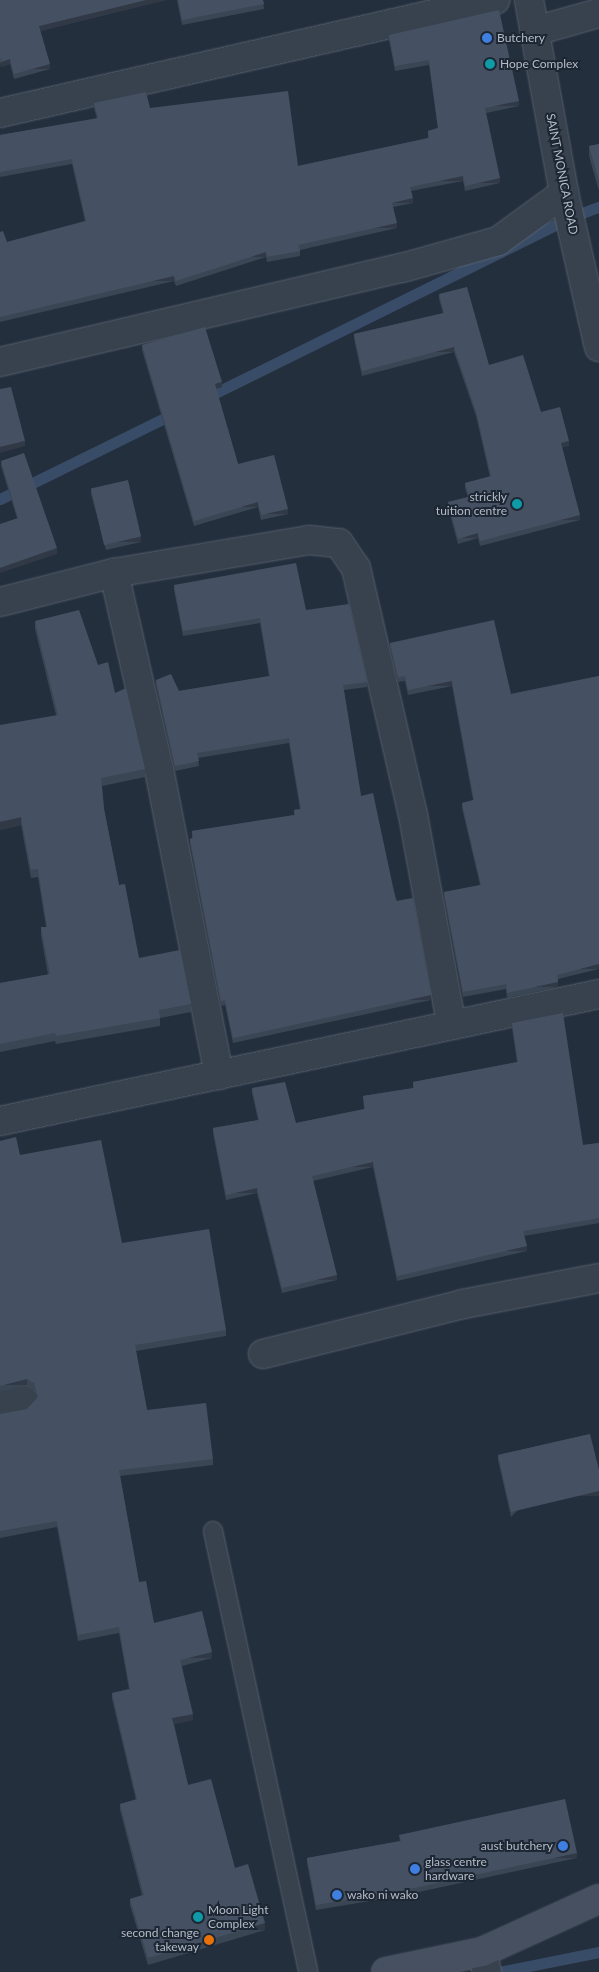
<!DOCTYPE html>
<style>
body{margin:0}
#map{position:relative;width:599px;height:1972px;overflow:hidden;background:#242f3e;font-family:Lato,sans-serif}
div>[style]{position:absolute}
.stream>*{height:11px;margin:-5.5px;padding:0 5.5px;transform-origin:5.5px;border-radius:5.5px;background:#394c67}
.roads{filter:drop-shadow(0 0 1px #565f6c) drop-shadow(0 0 1px #565f6c)}
.lane>*{height:18px;margin:-9px;padding:0 9px;transform-origin:9px;border-radius:9px;background:#38414e}
.street>*{height:28px;margin:-14px;padding:0 14px;transform-origin:14px;border-radius:14px;background:#38414e}
.secondary>*{height:28px;margin:-14px;padding:0 14px;transform-origin:14px;border-radius:14px;background:#465061}
.wall>*{inset:0;background:#3b4654}
.shaded-wall>*{inset:0;background:#303945;transform-origin:0 0}
.building>*{inset:0;background:#455162;transform-origin:0 0}
.dots>*{width:14px;height:14px;translate:-50% -50%;box-sizing:border-box;border:2px solid #1d2633;border-radius:50%}
span{translate:-50% -50%;white-space:nowrap;text-align:center;line-height:1.15;-webkit-text-stroke:4px #1d2633;paint-order:stroke}
.poi-label{font-size:12px;color:#b4bcc9}
.left{translate:0 -50%;text-align:left}
.right{translate:-100% -50%;text-align:right}
.street-label{font-size:12px;color:#b4bcc9}
</style>
<div id="map">
<div class="stream">
<div style="left:205px;top:398px;width:408px;rotate:-26.3deg"></div>
<div style="left:571px;top:217px;width:30px;rotate:-20deg"></div>
<div style="left:0;top:499px;width:195px;rotate:-26.2deg"></div>
<div style="left:499px;top:1972px;width:102px;rotate:-11.3deg"></div>
</div>
<div class="roads">
<div class="lane">
<div style="left:213px;top:1531px;width:451px;rotate:77.8deg"></div>
</div>
<div class="street">
<div style="left:529px;top:0;width:196px;rotate:79.7deg"></div>
<div style="left:564px;top:193px;width:158px;rotate:77.2deg"></div>
<div style="left:535px;top:31px;width:66px;rotate:-15.7deg"></div>
<div style="left:0;top:113px;width:508px;rotate:-12.86deg"></div>
<div style="left:0;top:362px;width:413px;rotate:-13.2deg"></div>
<div style="left:402px;top:268px;width:100px;rotate:-15.7deg"></div>
<div style="left:498px;top:241px;width:82px;rotate:-36deg"></div>
<div style="left:114px;top:573px;width:201px;rotate:77.1deg"></div>
<div style="left:159px;top:769px;width:312px;rotate:78.9deg"></div>
<div style="left:0;top:602px;width:118px;rotate:-14.3deg"></div>
<div style="left:114px;top:573px;width:198px;rotate:-9.6deg"></div>
<div style="left:309px;top:540px;width:30px;rotate:6deg"></div>
<div style="left:339px;top:543px;width:30px;rotate:56deg"></div>
<div style="left:356px;top:568px;width:253px;rotate:77deg"></div>
<div style="left:413px;top:815px;width:211px;rotate:79.6deg"></div>
<div style="left:0;top:1121px;width:612px;rotate:-11.97deg"></div>
<div style="left:263px;top:1354px;width:206px;rotate:-14deg"></div>
<div style="left:463px;top:1304px;width:138px;rotate:-10.8deg"></div>
<div style="left:0;top:1406px;width:24px;rotate:-15deg"></div>
<div style="left:482px;top:1952px;width:21px;rotate:76deg"></div>
</div>
<div class="secondary">
<div style="left:386px;top:1972px;width:98px;rotate:-11.8deg"></div>
<div style="left:482px;top:1952px;width:128px;rotate:-24.4deg"></div>
</div>
</div>
<div class="wall">
<div style="clip-path:polygon(0 0,166px 0,40px 31px,50px 69px,14px 79px,10px 64px,1px 67px,0 62px)"></div>
<div style="clip-path:polygon(177px 0,263px 0,264px 9px,182px 25px)"></div>
<div style="clip-path:polygon(389px 35px,519px 106px,486px 113px,500px 183px,465px 191px,463px 181px,411px 191px,413px 203px,393px 207px,397px 228px,300px 250px,300px 256px,267px 262px,266px 257px,176px 286px,174px 281px,0 322px,0 232px,7px 242px,85px 221px,72px 164px,0 177px,0 135px,97px 119px,94px 108px,94px 103px,150px 108px,298px 166px,428px 138px,428px 131px,438px 128px,429px 65px,395px 71px,389px 40px)"></div>
<div style="clip-path:polygon(599px 144px,599px 191px,589px 156px,589px 146px)"></div>
<div style="clip-path:polygon(439px 294px,489px 365px,541px 412px,569px 446px,562px 447px,580px 520px,480px 546px,478px 538px,458px 544px,448px 507px,448px 502px,468px 497px,465px 488px,465px 483px,490px 477px,476px 416px,454px 352px,362px 376px,354px 339px,354px 334px,443px 313px,439px 299px)"></div>
<div style="clip-path:polygon(142px 345px,222px 387px,216px 389px,238px 464px,288px 514px,261px 520px,258px 507px,194px 526px,142px 350px)"></div>
<div style="clip-path:polygon(1px 461px,57px 554px,17px 518px,1px 466px)"></div>
<div style="clip-path:polygon(91px 489px,141px 542px,106px 550px,91px 494px)"></div>
<div style="clip-path:polygon(174px 585px,306px 610px,367px 682px,367px 687px,344px 690px,361px 796px,431px 1000px,233px 1043px,225px 1005px,221px 1006px,190px 844px,190px 839px,192px 838px,192px 831px,294px 815px,294px 810px,300px 809px,289px 743px,198px 758px,199px 766px,175px 771px,156px 685px,156px 680px,179px 691px,269px 676px,260px 623px,183px 636px,174px 590px)"></div>
<div style="clip-path:polygon(35px 621px,98px 665px,115px 693px,145px 769px,145px 777px,102px 786px,104px 809px,119px 885px,139px 958px,191px 1004px,191px 1012px,160px 1018px,160px 1026px,56px 1044px,55px 1041px,0 1052px,0 983px,48px 975px,41px 935px,41px 927px,46px 927px,38px 877px,31px 878px,21px 825px,0 830px,56px 715px,35px 629px)"></div>
<div style="clip-path:polygon(390px 643px,511px 694px,599px 676px,599px 969px,558px 979px,558px 987px,507px 998px,506px 989px,463px 997px,444px 897px,444px 892px,480px 885px,462px 808px,462px 803px,473px 800px,452px 686px,408px 695px,405px 681px,398px 682px,390px 648px)"></div>
<div style="clip-path:polygon(512px 1023px,583px 1145px,599px 1143px,599px 1223px,524px 1236px,527px 1251px,397px 1281px,373px 1167px,313px 1181px,337px 1280px,282px 1293px,257px 1193px,226px 1200px,213px 1133px,213px 1128px,258px 1120px,252px 1093px,252px 1088px,296px 1123px,364px 1109px,363px 1096px,413px 1088px,413px 1082px,517px 1062px,512px 1028px)"></div>
<div style="clip-path:polygon(0 1141px,20px 1155px,122px 1243px,226px 1330px,226px 1336px,136px 1351px,147px 1410px,213px 1459px,213px 1465px,120px 1476px,139px 1582px,154px 1623px,212px 1658px,182px 1666px,193px 1720px,174px 1724px,188px 1785px,235px 1868px,265px 1930px,148px 1965px,130px 1905px,130px 1899px,142px 1895px,120px 1810px,120px 1804px,136px 1800px,112px 1699px,112px 1693px,129px 1689px,119px 1633px,78px 1641px,57px 1527px,0 1538px,0 1414px,27px 1409px,37px 1399px,34px 1389px,27px 1385px,0 1392px)"></div>
<div style="clip-path:polygon(590px 1434px,511px 1517px,498px 1460px,498px 1455px)"></div>
<div style="clip-path:polygon(399px 1835px,577px 1858px,400px 1896px,316px 1910px,307px 1863px,307px 1858px,400px 1841px)"></div>
</div>
<div class="shaded-wall">
<div style="clip-path:polygon(146px 0,166px 0,39px 31px,39px 26px)"></div>
<div style="clip-path:polygon(10px 59px,10px 64px,1px 67px,1px 62px)"></div>
<div style="left:50px;top:64px;width:5px;height:37px;rotate:90deg"></div>
<div style="left:519px;top:101px;width:5px;height:35px;rotate:90deg"></div>
<div style="left:463px;top:176px;width:5px;height:54px;rotate:90deg"></div>
<div style="left:500px;top:178px;width:5px;height:36px;rotate:90deg"></div>
<div style="left:413px;top:198px;width:5px;height:22px;rotate:90deg"></div>
<div style="left:397px;top:223px;width:5px;height:101px;rotate:90deg"></div>
<div style="left:266px;top:252px;width:5px;height:95px;rotate:90deg"></div>
<div style="left:174px;top:276px;width:5px;height:179px;rotate:90deg"></div>
<div style="left:454px;top:347px;width:5px;height:95px;rotate:90deg"></div>
<div style="clip-path:polygon(222px 382px,222px 387px,215px 389px,215px 384px)"></div>
<div style="clip-path:polygon(25px 441px,25px 446px,0 453px,0 447px)"></div>
<div style="clip-path:polygon(569px 441px,569px 446px,561px 448px,561px 443px)"></div>
<div style="left:258px;top:502px;width:5px;height:67px;rotate:90deg"></div>
<div style="left:288px;top:509px;width:5px;height:28px;rotate:90deg"></div>
<div style="left:580px;top:515px;width:5px;height:103px;rotate:90deg"></div>
<div style="left:478px;top:533px;width:5px;height:21px;rotate:90deg"></div>
<div style="left:141px;top:537px;width:5px;height:36px;rotate:90deg"></div>
<div style="clip-path:polygon(57px 548px,57px 554px,0 573px,0 568px)"></div>
<div style="left:452px;top:681px;width:5px;height:45px;rotate:90deg"></div>
<div style="clip-path:polygon(21px 817px,21px 825px,0 830px,0 822px)"></div>
<div style="left:599px;top:964px;width:5px;height:43px;rotate:90deg"></div>
<div style="left:558px;top:982px;width:5px;height:52px;rotate:90deg"></div>
<div style="left:431px;top:995px;width:5px;height:203px;rotate:90deg"></div>
<div style="left:373px;top:1162px;width:5px;height:63px;rotate:90deg"></div>
<div style="left:257px;top:1188px;width:5px;height:32px;rotate:90deg"></div>
<div style="left:527px;top:1246px;width:5px;height:133px;rotate:90deg"></div>
<div style="left:337px;top:1275px;width:5px;height:57px;rotate:90deg"></div>
<div style="left:27px;top:1379px;width:6px;height:28px;rotate:90deg"></div>
<div style="left:599px;top:1491px;width:5px;height:90px;rotate:90deg"></div>
<div style="left:212px;top:1652px;width:6px;height:33px;rotate:90deg"></div>
<div style="clip-path:polygon(193px 1714px,193px 1720px,172px 1725px,172px 1718px)"></div>
<div style="left:577px;top:1853px;width:5px;height:181px;rotate:90deg"></div>
<div style="left:265px;top:1923px;width:7px;height:122px;rotate:90deg"></div>
</div>
<div class="building">
<div style="clip-path:polygon(0 0,146px 0,39px 26px,50px 64px,14px 74px,10px 59px,1px 62px,0 57px)"></div>
<div style="clip-path:polygon(178px 0,263px 0,264px 4px,182px 20px)"></div>
<div style="clip-path:polygon(499px 10px,519px 101px,485px 108px,500px 178px,465px 186px,463px 176px,410px 187px,413px 198px,392px 203px,397px 223px,298px 245px,300px 251px,267px 257px,266px 252px,176px 281px,174px 276px,0 317px,0 232px,3px 231px,7px 242px,86px 221px,72px 159px,0 172px,0 135px,98px 118px,94px 103px,146px 92px,150px 108px,288px 91px,298px 166px,429px 138px,428px 131px,438px 128px,429px 60px,395px 66px,389px 35px)"></div>
<div style="clip-path:polygon(599px 144px,599px 181px,589px 146px)"></div>
<div style="clip-path:polygon(467px 287px,489px 365px,523px 355px,541px 412px,560px 407px,569px 441px,561px 443px,580px 515px,480px 541px,478px 533px,458px 539px,448px 502px,469px 497px,465px 483px,491px 476px,476px 411px,454px 347px,362px 371px,354px 334px,444px 313px,439px 294px)"></div>
<div style="clip-path:polygon(205px 327px,222px 382px,215px 384px,238px 464px,274px 455px,288px 509px,261px 515px,258px 502px,194px 521px,142px 345px)"></div>
<div style="clip-path:polygon(11px 387px,25px 441px,0 447px,0 389px)"></div>
<div style="clip-path:polygon(24px 453px,57px 548px,0 568px,0 524px,18px 518px,1px 461px)"></div>
<div style="left:128px;top:480px;width:58px;height:38px;rotate:77deg"></div>
<div style="clip-path:polygon(296px 563px,306px 610px,349px 604px,367px 682px,343px 685px,361px 796px,373px 793px,396px 901px,413px 898px,431px 995px,233px 1038px,225px 1000px,221px 1001px,190px 839px,193px 838px,192px 831px,295px 815px,294px 810px,301px 809px,289px 738px,197px 753px,199px 761px,175px 766px,156px 680px,171px 674px,179px 691px,270px 676px,260px 618px,183px 631px,174px 585px)"></div>
<div style="clip-path:polygon(79px 610px,98px 665px,108px 662px,115px 693px,126px 688px,145px 769px,101px 778px,104px 809px,119px 885px,125px 884px,139px 958px,180px 950px,191px 1004px,159px 1010px,160px 1018px,56px 1036px,55px 1033px,0 1044px,0 983px,50px 974px,41px 927px,47px 927px,38px 869px,31px 870px,21px 817px,0 822px,0 725px,58px 715px,35px 621px)"></div>
<div style="clip-path:polygon(494px 620px,511px 694px,599px 676px,599px 964px,557px 975px,558px 982px,507px 993px,506px 984px,463px 992px,444px 892px,481px 885px,462px 803px,474px 800px,452px 681px,408px 690px,405px 676px,398px 677px,390px 643px)"></div>
<div style="clip-path:polygon(563px 1013px,583px 1145px,599px 1143px,599px 1218px,523px 1231px,527px 1246px,397px 1276px,373px 1162px,312px 1176px,337px 1275px,282px 1288px,257px 1188px,226px 1195px,213px 1128px,259px 1120px,252px 1088px,285px 1082px,296px 1123px,365px 1109px,363px 1096px,414px 1088px,413px 1082px,518px 1062px,512px 1023px)"></div>
<div style="clip-path:polygon(16px 1137px,20px 1155px,101px 1140px,122px 1243px,209px 1229px,226px 1330px,135px 1345px,147px 1410px,206px 1403px,213px 1459px,119px 1470px,139px 1582px,146px 1581px,154px 1623px,202px 1611px,212px 1652px,180px 1660px,193px 1714px,172px 1718px,188px 1785px,211px 1779px,235px 1868px,248px 1864px,265px 1923px,148px 1958px,130px 1899px,144px 1895px,120px 1804px,137px 1799px,112px 1693px,130px 1689px,119px 1627px,78px 1635px,57px 1521px,0 1531px,0 1414px,27px 1409px,38px 1397px,34px 1383px,27px 1379px,0 1386px,0 1141px)"></div>
<div style="clip-path:polygon(590px 1434px,599px 1470px,599px 1491px,511px 1512px,498px 1455px)"></div>
<div style="clip-path:polygon(565px 1799px,577px 1853px,400px 1891px,316px 1905px,307px 1858px,401px 1841px,399px 1835px)"></div>
</div>
<div class="dots">
<div style="left:487px;top:38px;background:#3f7fe0"></div>
<div style="left:490px;top:64px;background:#0f9aa8"></div>
<div style="left:517px;top:504px;background:#0f9aa8"></div>
<div style="left:563px;top:1846px;background:#3f7fe0"></div>
<div style="left:415px;top:1869px;background:#3f7fe0"></div>
<div style="left:337px;top:1895px;background:#3f7fe0"></div>
<div style="left:198px;top:1917px;background:#0f9aa8"></div>
<div style="left:209px;top:1940px;background:#e8710a"></div>
</div>
<div class="poi-label">
<span class="left" style="left:497px;top:38px">Butchery</span>
<span class="left" style="left:500px;top:64px">Hope Complex</span>
<span class="right" style="left:507px;top:504px">strickly<br>tuition centre</span>
<span class="right" style="left:553px;top:1846px">aust butchery</span>
<span class="left" style="left:425px;top:1869px">glass centre<br>hardware</span>
<span class="left" style="left:347px;top:1895px">wako ni wako</span>
<span class="left" style="left:208px;top:1917px">Moon Light<br>Complex</span>
<span class="right" style="left:199px;top:1940px">second change<br>takeway</span>
</div>
<div class="street-label">
<span style="left:562px;top:174px;rotate:79deg">SAINT MONICA ROAD</span>
</div>
</div>
